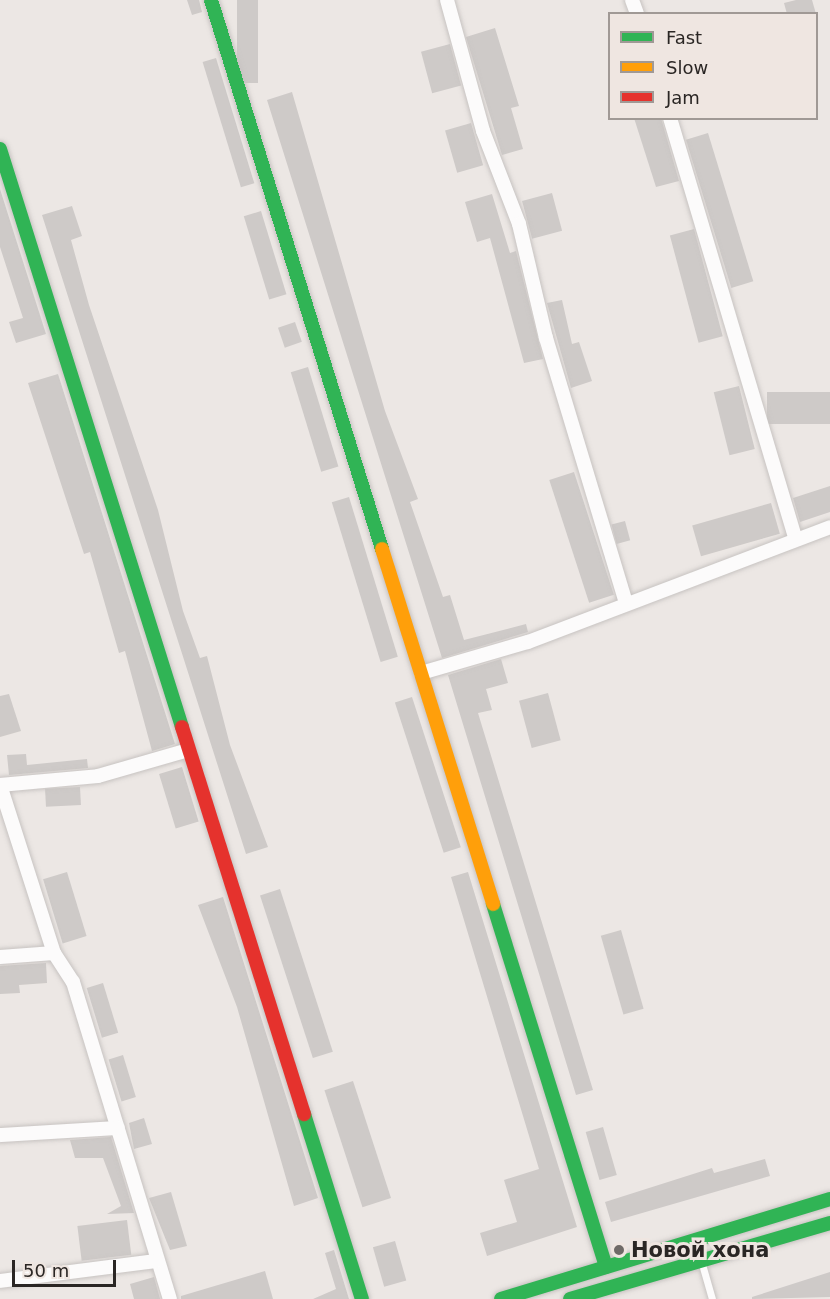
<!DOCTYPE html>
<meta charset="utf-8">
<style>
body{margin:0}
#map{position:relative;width:830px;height:1299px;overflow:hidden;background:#ece7e4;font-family:"DejaVu Sans",sans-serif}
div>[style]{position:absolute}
.building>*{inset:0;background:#cecac8;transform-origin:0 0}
.roads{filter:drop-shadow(0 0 2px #c7c3c1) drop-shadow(0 0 2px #c7c3c1)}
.lane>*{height:7px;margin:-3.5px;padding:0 3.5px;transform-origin:3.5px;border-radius:3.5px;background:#fcfbfb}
.street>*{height:14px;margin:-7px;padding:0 7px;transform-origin:7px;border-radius:7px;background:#fcfbfb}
.fast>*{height:14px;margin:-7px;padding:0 7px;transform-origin:7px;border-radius:7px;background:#30b455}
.slow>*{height:14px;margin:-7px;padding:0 7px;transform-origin:7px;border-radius:7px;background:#ff9f0a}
.jam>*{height:14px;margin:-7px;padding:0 7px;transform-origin:7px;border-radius:7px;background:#e5322d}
.dots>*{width:16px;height:16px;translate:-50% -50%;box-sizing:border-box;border:3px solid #efe6e1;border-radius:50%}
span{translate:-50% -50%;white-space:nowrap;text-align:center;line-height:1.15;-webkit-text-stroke:6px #efe6e1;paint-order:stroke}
.poi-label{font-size:21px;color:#2a2624;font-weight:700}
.left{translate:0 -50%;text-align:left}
.legend{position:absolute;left:608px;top:12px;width:210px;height:108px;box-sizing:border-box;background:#efe6e1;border:2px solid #a09995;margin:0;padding:8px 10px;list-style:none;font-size:18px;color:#2a2624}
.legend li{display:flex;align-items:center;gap:12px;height:30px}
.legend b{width:30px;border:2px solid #a09995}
.scale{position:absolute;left:12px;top:1260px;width:104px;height:27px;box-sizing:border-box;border:3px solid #2a2624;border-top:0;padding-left:8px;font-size:18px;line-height:21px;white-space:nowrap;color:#2a2624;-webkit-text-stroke:4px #efe6e1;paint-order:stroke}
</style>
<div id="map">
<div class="building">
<div style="clip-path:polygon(187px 0,199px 0,202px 12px,192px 15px)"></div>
<div style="left:237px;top:0;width:21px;height:83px"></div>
<div style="clip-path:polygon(796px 0,812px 0,816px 14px,787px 14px,784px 3px)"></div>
<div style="clip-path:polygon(495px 28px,519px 106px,511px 108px,523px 149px,502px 155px,466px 37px)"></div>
<div style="left:450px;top:44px;width:43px;height:30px;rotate:75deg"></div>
<div style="left:216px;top:58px;width:131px;height:14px;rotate:73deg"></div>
<div style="clip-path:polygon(292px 92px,385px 411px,418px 499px,410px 502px,443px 597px,450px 595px,464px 640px,526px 624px,528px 632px,442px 658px,267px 100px)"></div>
<div style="clip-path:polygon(634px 118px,661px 118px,679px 181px,656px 187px)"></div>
<div style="left:471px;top:123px;width:44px;height:27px;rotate:74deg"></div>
<div style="left:708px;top:133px;width:155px;height:23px;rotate:73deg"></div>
<div style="clip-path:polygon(0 189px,46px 334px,16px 343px,9px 322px,23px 318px,0 247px)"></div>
<div style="left:552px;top:193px;width:39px;height:31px;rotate:75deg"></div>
<div style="clip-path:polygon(492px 194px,510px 253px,516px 251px,543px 359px,524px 363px,490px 238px,477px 242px,465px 202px)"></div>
<div style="clip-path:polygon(72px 206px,82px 236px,71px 240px,89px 305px,158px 510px,183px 611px,200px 658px,207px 656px,230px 745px,268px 847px,246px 854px,42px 215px)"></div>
<div style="left:261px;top:211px;width:87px;height:18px;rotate:73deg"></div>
<div style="left:694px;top:229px;width:111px;height:25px;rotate:75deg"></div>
<div style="clip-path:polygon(562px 300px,572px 344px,579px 342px,592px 381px,571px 388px,547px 303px)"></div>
<div style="left:295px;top:322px;width:21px;height:18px;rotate:71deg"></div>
<div style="left:308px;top:367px;width:104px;height:18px;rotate:73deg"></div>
<div style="clip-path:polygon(58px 374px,175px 744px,152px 751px,125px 651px,119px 653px,90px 552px,84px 554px,28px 383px)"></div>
<div style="left:739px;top:386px;width:65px;height:26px;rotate:76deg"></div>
<div style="left:830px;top:392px;width:32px;height:63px;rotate:90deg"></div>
<div style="left:574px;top:472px;width:129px;height:26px;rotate:72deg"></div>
<div style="clip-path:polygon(830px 486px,830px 512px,800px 522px,793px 498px)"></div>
<div style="left:349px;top:497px;width:167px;height:18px;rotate:73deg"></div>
<div style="left:771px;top:503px;width:32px;height:82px;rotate:74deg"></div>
<div style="left:625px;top:521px;width:20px;height:14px;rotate:75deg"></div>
<div style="clip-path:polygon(501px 659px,508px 683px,486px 689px,492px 710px,478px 713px,593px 1090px,576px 1095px,448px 675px)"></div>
<div style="left:548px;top:693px;width:49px;height:30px;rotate:75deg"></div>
<div style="clip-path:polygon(9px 694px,21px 731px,0 737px,0 696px)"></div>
<div style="left:412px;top:697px;width:158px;height:18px;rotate:72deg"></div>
<div style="clip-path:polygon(26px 754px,27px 765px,87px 759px,88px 768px,9px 775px,7px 755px)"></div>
<div style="left:182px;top:767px;width:57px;height:24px;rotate:73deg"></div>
<div style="left:80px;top:787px;width:18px;height:35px;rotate:87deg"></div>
<div style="left:67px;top:872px;width:67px;height:25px;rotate:73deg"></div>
<div style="clip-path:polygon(468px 872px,577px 1227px,487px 1256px,480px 1233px,517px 1222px,504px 1180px,539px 1169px,451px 877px)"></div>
<div style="left:280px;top:889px;width:171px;height:21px;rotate:72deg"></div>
<div style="clip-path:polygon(223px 897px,318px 1198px,294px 1206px,237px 1007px,198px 905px)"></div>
<div style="left:621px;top:930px;width:82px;height:21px;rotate:74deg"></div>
<div style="clip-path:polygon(46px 963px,47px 983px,19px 985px,20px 993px,0 994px,0 966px)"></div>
<div style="left:103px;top:983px;width:52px;height:17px;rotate:73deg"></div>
<div style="left:123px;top:1055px;width:44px;height:15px;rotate:73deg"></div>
<div style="left:353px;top:1081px;width:123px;height:30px;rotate:72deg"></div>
<div style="clip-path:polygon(144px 1118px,152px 1144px,134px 1149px,129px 1123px)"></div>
<div style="left:603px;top:1127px;width:50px;height:18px;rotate:74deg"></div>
<div style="clip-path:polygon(111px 1137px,134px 1213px,107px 1214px,121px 1206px,103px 1158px,75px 1158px,70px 1140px)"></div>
<div style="clip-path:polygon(765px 1159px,770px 1176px,611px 1222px,605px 1202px,712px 1168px,714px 1173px)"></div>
<div style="clip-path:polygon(171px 1192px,187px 1246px,170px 1250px,149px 1198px)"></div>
<div style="left:127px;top:1220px;width:35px;height:50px;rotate:83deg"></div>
<div style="left:395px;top:1241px;width:41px;height:23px;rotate:74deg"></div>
<div style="clip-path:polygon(334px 1250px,349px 1299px,313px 1299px,336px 1289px,325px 1253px)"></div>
<div style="clip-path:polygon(265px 1271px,273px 1299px,181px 1299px,181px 1296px)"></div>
<div style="clip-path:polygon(830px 1272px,830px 1297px,752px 1299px,752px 1297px)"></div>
<div style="clip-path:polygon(154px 1277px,160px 1299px,134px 1299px,130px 1284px)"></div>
</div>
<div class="roads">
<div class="lane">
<div style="left:702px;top:1264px;width:36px;rotate:74deg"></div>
</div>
<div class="street">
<div style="left:447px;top:0;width:136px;rotate:74.6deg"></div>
<div style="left:483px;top:131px;width:100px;rotate:68.8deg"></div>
<div style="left:519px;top:224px;width:117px;rotate:76.7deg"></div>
<div style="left:546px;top:338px;width:277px;rotate:73.2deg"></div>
<div style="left:632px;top:0;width:15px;rotate:70deg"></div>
<div style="left:670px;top:118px;width:440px;rotate:73.4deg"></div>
<div style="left:421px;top:673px;width:111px;rotate:-16.2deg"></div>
<div style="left:528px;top:642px;width:323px;rotate:-20.8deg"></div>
<div style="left:0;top:785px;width:176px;rotate:72.2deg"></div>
<div style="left:54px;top:953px;width:35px;rotate:57deg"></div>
<div style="left:73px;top:982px;width:332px;rotate:73deg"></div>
<div style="left:0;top:785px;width:98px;rotate:-5.2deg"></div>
<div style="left:98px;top:776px;width:94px;rotate:-16.1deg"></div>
<div style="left:0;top:957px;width:54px;rotate:-4.2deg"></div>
<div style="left:0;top:1135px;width:118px;rotate:-3.4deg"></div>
<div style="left:0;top:1281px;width:158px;rotate:-7.3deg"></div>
</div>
<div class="fast">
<div style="left:211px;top:0;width:575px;rotate:72.7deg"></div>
<div style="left:0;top:149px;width:606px;rotate:72.52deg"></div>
<div style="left:493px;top:904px;width:380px;rotate:72.7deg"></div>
<div style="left:304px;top:1114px;width:194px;rotate:72.6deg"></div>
<div style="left:501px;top:1299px;width:344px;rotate:-16.9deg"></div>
<div style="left:570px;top:1299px;width:271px;rotate:-16.3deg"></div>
</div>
<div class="slow">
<div style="left:382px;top:549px;width:372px;rotate:72.6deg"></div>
</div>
<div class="jam">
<div style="left:182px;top:727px;width:406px;rotate:72.5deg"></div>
</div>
</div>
<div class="dots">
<div style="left:619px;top:1250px;background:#6e6a67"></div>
</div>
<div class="poi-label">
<span class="left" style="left:631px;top:1250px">Новой хона</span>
</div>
<ul class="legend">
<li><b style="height:8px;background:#30b455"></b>Fast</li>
<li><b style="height:8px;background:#ff9f0a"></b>Slow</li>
<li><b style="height:8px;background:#e5322d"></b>Jam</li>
</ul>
<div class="scale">50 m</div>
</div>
